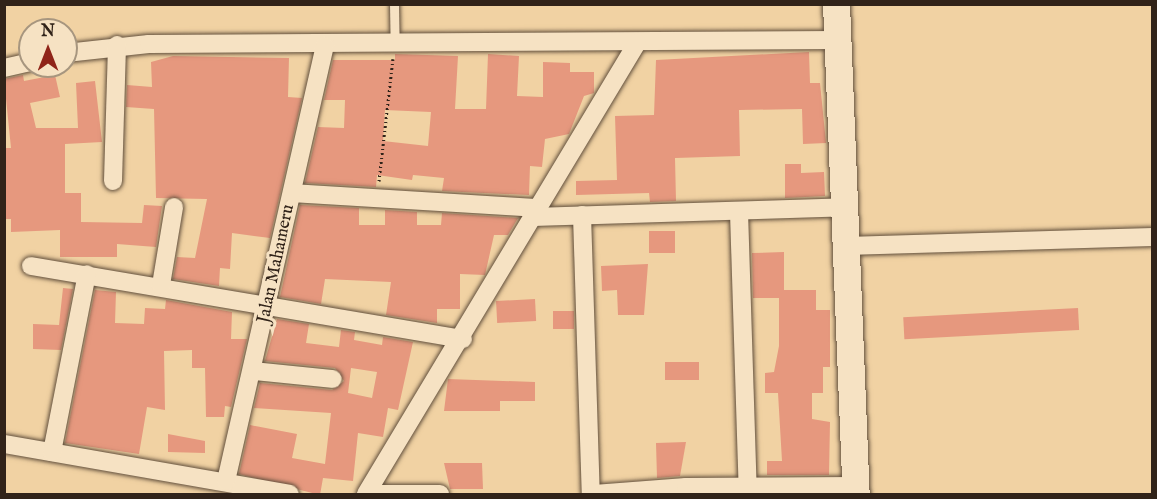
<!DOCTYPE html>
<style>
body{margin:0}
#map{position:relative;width:1157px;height:499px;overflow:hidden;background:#f1d2a3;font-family:"IM FELL English",serif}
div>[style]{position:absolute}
.building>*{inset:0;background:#e6987e;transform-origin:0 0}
.path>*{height:3px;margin-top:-1.5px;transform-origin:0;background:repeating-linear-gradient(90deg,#312319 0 1.5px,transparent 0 4.5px)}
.roads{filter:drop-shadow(0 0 2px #614f3c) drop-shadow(0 0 2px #614f3c)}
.service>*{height:9px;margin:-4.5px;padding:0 4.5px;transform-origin:4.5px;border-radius:4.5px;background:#f6e2c3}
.minor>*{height:18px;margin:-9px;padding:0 9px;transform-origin:9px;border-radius:9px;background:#f6e2c3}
.secondary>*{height:27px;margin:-13.5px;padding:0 13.5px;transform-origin:13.5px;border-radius:13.5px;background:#f6e2c3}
span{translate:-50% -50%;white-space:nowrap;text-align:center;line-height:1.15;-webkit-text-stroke:6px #f6e2c3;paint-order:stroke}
.street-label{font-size:18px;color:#312319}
.frame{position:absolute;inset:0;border:6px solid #312319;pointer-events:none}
.north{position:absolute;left:18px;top:18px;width:60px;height:60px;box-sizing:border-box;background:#f6e2c3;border:2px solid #a7967f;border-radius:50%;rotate:0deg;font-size:16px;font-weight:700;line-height:24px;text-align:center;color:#312319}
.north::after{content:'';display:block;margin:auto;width:21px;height:27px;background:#8f2418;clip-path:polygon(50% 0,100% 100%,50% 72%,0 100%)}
</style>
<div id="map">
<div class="building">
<div style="clip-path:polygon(809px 52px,810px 83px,820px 83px,826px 143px,803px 144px,802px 109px,739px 110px,740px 156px,675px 158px,676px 201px,650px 202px,649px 193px,576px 195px,576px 181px,617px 180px,615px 116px,654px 115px,656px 60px)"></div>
<div style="clip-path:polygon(evenodd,395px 54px,458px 56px,455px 109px,486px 109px,488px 54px,519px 56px,517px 96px,543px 97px,543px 62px,570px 63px,570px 72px,594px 72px,594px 93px,584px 96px,569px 134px,545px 139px,542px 167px,530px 166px,529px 195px,442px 191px,444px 178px,413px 175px,412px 180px,377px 175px,376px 187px,305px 183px,318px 127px,344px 128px,345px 100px,324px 100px,333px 60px,395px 60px,395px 54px,385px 110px,431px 112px,428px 146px,383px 141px,385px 110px)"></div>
<div style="clip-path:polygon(173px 56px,289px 58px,288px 97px,302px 98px,270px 238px,232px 233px,230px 269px,220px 268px,219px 286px,173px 279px,177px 257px,195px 258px,207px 199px,156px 198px,154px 109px,126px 107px,127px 85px,152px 87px,151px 62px)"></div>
<div style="clip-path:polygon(23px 75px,24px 81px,55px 75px,60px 97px,30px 103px,36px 128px,78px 128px,76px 83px,95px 81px,102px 142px,65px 144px,65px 193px,81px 193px,81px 222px,142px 223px,144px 205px,162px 206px,156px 247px,117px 244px,117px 257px,60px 257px,60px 230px,11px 232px,11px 219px,4px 219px,4px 148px,11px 148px,4px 79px)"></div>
<div style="clip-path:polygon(785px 164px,801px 164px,801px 173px,824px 172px,825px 196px,785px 198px)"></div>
<div style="clip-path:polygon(300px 205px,359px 208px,359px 225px,385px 225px,385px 210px,417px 212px,417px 225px,441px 225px,442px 213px,518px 218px,508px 235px,494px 235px,485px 275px,460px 274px,460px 309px,437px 309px,437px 323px,386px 315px,391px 282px,325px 279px,321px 304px,280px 297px)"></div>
<div style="left:649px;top:231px;width:26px;height:22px"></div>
<div style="clip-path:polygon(784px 252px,784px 290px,816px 290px,816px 310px,830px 310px,830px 367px,823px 367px,823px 393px,812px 393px,812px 419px,830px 422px,829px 475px,767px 475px,767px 461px,782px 461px,778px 393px,765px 393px,765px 373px,774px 372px,779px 346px,779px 298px,753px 298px,752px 253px)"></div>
<div style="clip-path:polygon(648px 264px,644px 315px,618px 315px,617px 290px,602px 291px,601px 266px)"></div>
<div style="clip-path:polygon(63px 288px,73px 289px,61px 350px,33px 349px,33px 324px,59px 325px)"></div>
<div style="clip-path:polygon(95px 290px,116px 292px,115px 323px,144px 324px,145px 308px,165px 309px,166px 300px,232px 312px,231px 339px,247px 339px,231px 407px,225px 406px,224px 417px,206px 417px,205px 368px,192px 368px,192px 350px,164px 351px,165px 410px,147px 407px,139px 454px,65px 443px)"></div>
<div style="left:535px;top:299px;width:22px;height:39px;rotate:87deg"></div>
<div style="left:1078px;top:308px;width:22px;height:175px;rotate:87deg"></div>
<div style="left:574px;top:311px;width:18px;height:21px;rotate:90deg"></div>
<div style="clip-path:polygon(evenodd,277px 319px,309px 324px,306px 343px,339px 347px,341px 330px,355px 332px,354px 340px,382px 345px,383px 337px,413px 342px,398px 410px,388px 408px,383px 437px,358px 433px,353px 481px,323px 478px,320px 495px,239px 474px,250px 425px,297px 434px,292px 458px,325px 464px,331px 413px,254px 408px,260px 383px,332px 390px,344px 381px,335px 368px,265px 361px,277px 319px,351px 368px,377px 372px,372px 398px,348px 393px,351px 368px)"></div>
<div style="left:665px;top:362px;width:34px;height:18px"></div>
<div style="clip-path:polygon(448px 379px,535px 382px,535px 401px,500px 401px,500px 411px,444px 411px)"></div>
<div style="clip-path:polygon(168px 434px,205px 441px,205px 453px,168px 452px)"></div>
<div style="clip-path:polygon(686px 442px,680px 476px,657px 478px,656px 443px)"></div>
<div style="clip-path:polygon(444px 463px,482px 463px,483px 489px,450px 489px)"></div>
</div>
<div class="path">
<div style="left:379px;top:181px;width:123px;rotate:-83.5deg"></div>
</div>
<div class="roads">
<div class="service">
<div style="left:394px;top:4px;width:39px;rotate:89deg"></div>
</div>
<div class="minor">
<div style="left:66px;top:53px;width:83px;rotate:-6.2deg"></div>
<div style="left:149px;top:44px;width:688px;rotate:-0.33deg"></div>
<div style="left:4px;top:68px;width:27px;rotate:-13deg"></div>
<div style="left:113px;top:181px;width:136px;rotate:-88.3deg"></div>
<div style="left:292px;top:193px;width:247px;rotate:3.5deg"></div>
<div style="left:739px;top:212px;width:282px;rotate:88.2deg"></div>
<div style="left:582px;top:215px;width:279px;rotate:88.2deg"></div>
<div style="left:534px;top:217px;width:311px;rotate:-1.8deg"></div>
<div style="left:846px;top:246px;width:306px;rotate:-1.7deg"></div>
<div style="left:31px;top:266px;width:438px;rotate:9.6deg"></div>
<div style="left:161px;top:285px;width:79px;rotate:-80.5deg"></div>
<div style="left:254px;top:371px;width:79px;rotate:5.8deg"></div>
<div style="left:4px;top:444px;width:290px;rotate:9.9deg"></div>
<div style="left:52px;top:452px;width:181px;rotate:-78.9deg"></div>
<div style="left:226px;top:481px;width:446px;rotate:-77.2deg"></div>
<div style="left:366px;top:494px;width:526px;rotate:-59deg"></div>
<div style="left:367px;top:494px;width:73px"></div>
<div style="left:594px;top:494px;width:92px;rotate:-4.4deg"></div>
<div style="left:686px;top:487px;width:169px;rotate:-0.3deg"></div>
</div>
<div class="secondary">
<div style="left:836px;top:4px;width:490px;rotate:87.7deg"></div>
</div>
</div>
<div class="street-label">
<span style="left:277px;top:264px;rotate:-78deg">Jalan Mahameru</span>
</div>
<div class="frame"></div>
<div class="north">N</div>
</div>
